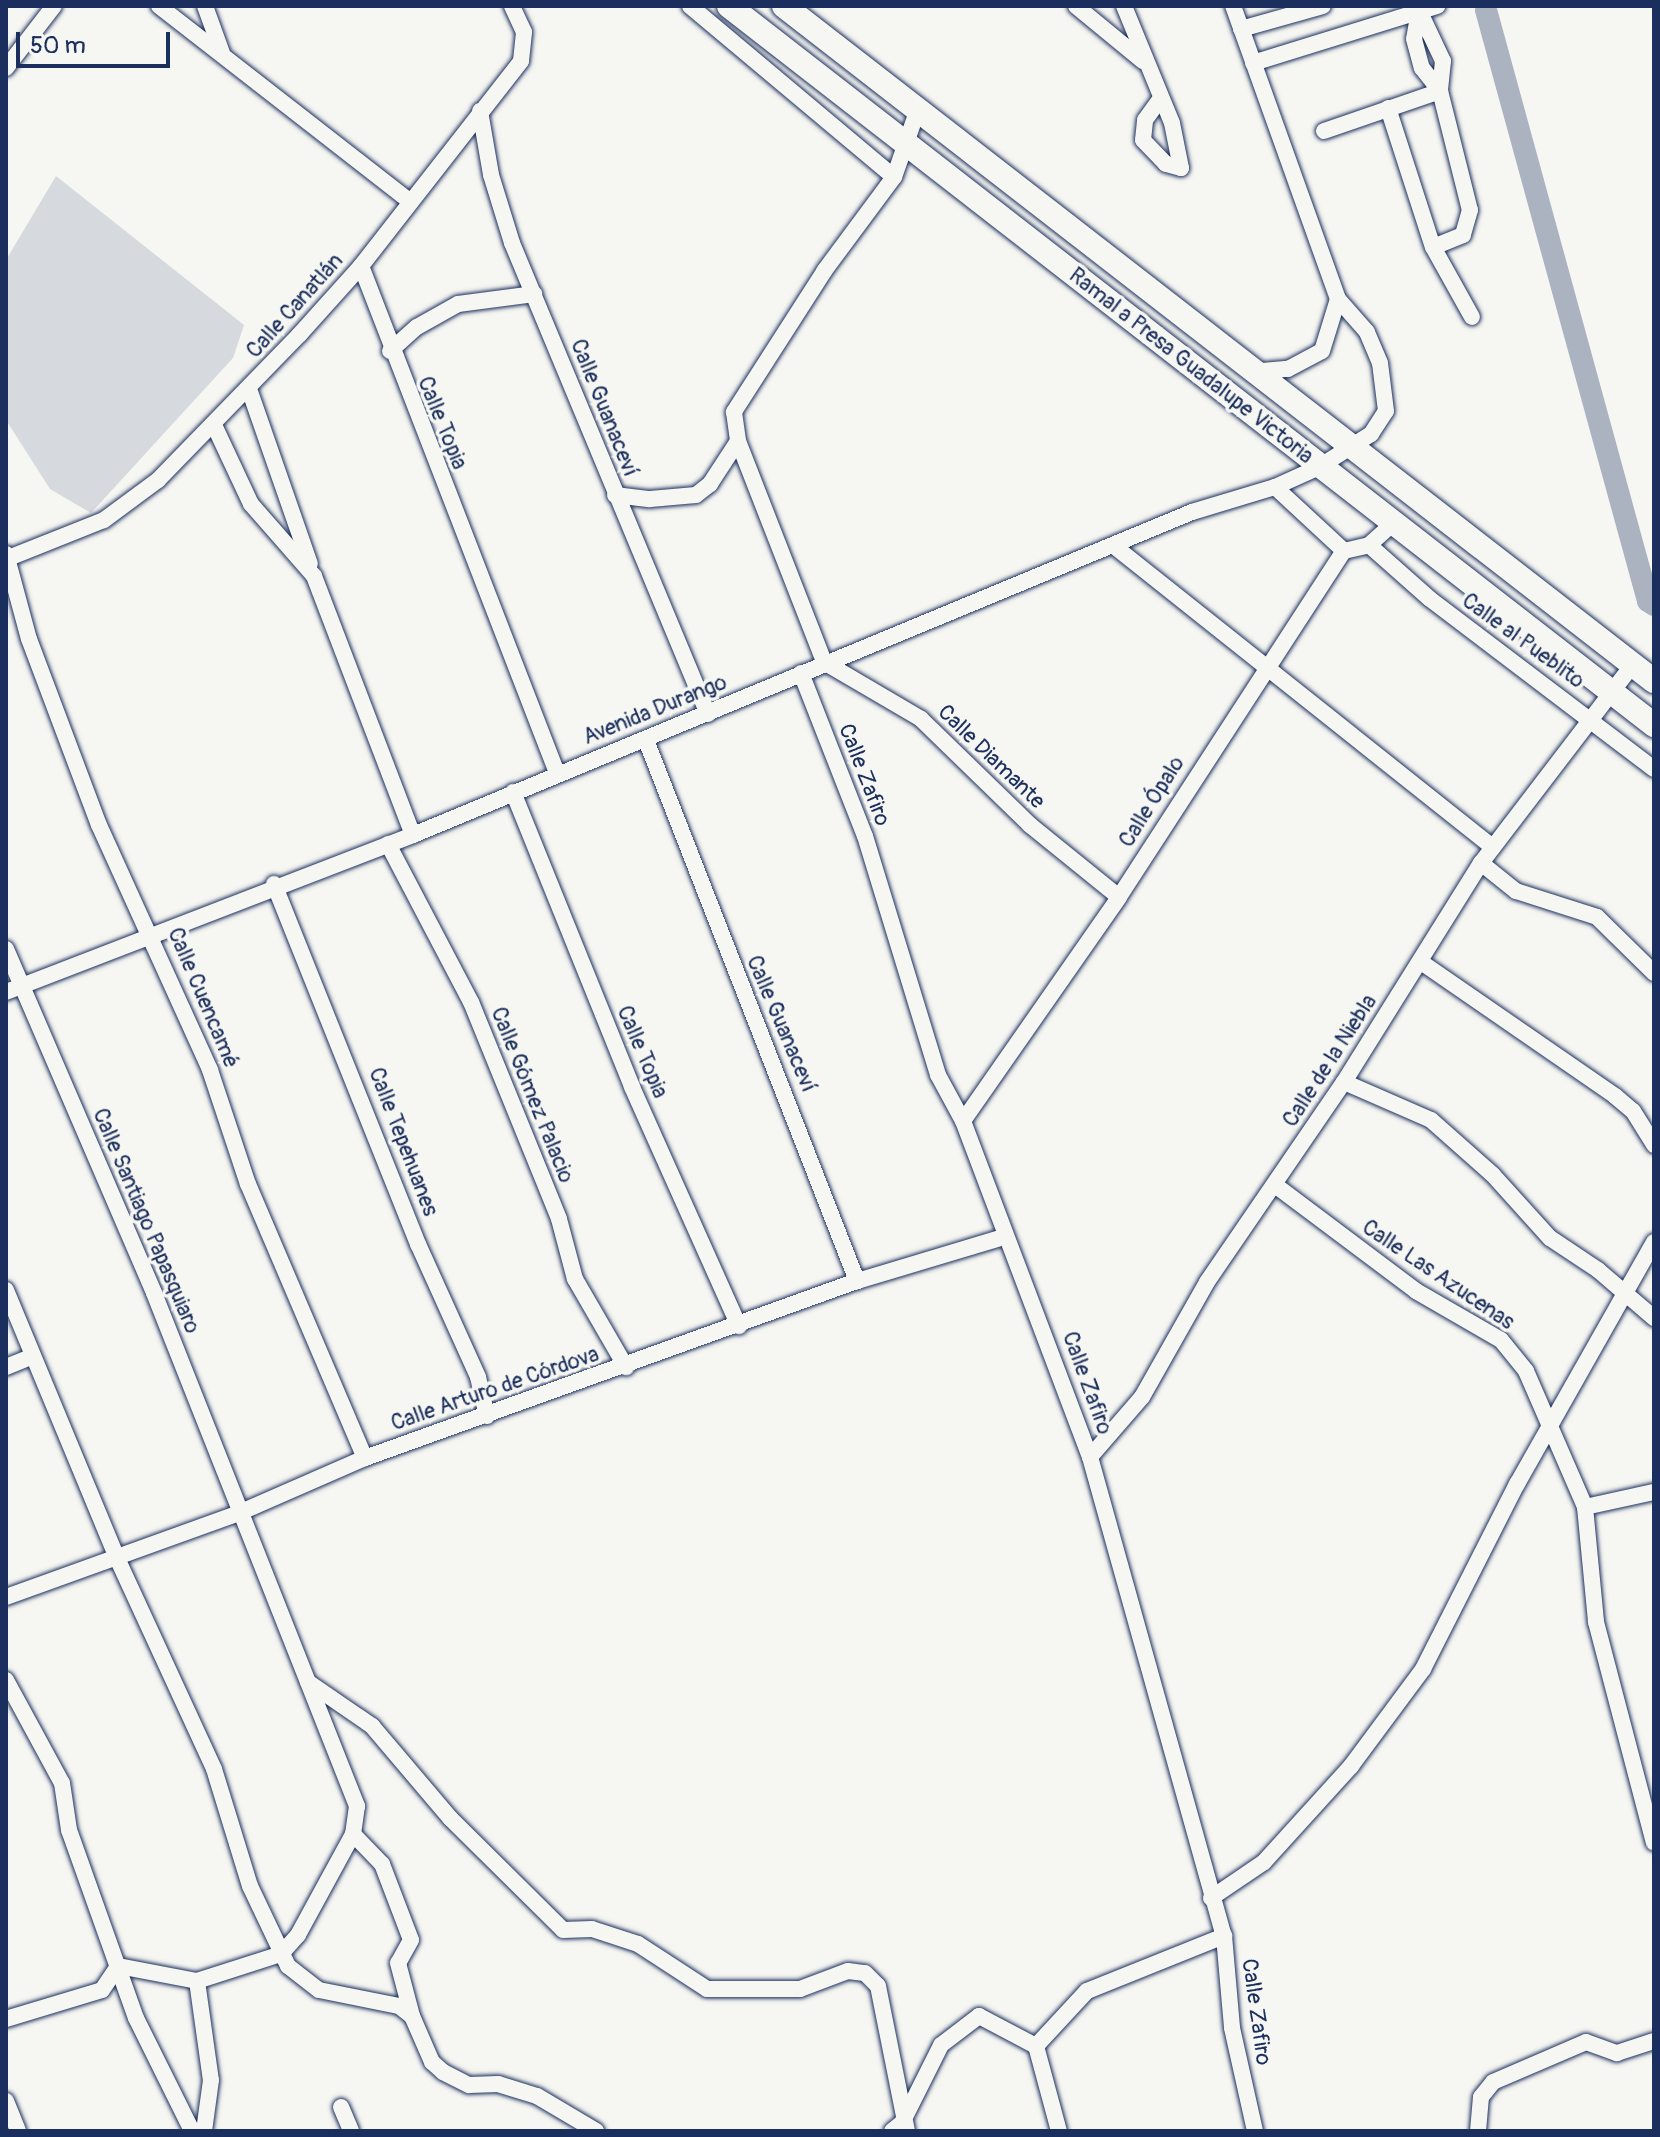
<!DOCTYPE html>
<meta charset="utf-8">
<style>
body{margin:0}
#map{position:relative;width:1660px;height:2137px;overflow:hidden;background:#f6f6f2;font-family:Pangolin,sans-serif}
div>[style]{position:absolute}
.green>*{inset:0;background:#d6d9dd}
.canal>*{height:22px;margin:-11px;padding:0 11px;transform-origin:11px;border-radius:11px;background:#abb2c0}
.roads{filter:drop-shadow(0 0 2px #1b2f5e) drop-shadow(0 0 2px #1b2f5e)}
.minor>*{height:16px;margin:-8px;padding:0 8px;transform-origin:8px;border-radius:8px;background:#f6f6f2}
.secondary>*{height:24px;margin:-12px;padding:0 12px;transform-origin:12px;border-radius:12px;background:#f6f6f2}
span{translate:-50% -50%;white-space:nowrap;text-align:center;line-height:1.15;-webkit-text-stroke:7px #f6f6f2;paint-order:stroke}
.street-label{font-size:22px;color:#1b2f5e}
.frame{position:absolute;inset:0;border:8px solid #1b2f5e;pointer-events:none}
.scale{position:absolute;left:16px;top:32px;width:154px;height:36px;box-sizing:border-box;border:4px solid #1b2f5e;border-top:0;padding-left:10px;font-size:24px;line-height:28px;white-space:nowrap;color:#1b2f5e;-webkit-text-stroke:6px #f6f6f2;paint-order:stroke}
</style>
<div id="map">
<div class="green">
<div style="clip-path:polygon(56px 176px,244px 325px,233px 358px,91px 513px,50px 489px,6px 420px,6px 260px)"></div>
</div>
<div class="canal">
<div style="left:1486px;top:10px;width:613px;rotate:74.67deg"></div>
<div style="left:1648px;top:601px;width:7px;rotate:34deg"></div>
</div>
<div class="roads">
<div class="minor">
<div style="left:159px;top:6px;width:319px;rotate:37.9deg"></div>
<div style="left:205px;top:6px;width:50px;rotate:70.1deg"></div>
<div style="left:690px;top:6px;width:266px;rotate:40deg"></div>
<div style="left:1076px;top:6px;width:87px;rotate:39.4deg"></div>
<div style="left:1124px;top:6px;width:126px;rotate:67.7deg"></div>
<div style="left:1172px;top:123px;width:46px;rotate:78.7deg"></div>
<div style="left:1181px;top:168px;width:16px;rotate:-165deg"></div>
<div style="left:1166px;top:164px;width:33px;rotate:-134deg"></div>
<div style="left:1143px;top:140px;width:20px;rotate:-84deg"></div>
<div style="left:1145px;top:120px;width:27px;rotate:-54deg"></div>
<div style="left:1417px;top:6px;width:61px;rotate:64.7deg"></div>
<div style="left:1443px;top:61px;width:30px;rotate:96deg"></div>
<div style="left:1440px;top:91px;width:123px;rotate:75.9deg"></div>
<div style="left:1470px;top:210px;width:26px;rotate:106deg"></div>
<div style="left:1463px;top:235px;width:32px;rotate:158deg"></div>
<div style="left:1419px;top:11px;width:28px;rotate:100deg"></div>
<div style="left:1414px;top:39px;width:30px;rotate:75deg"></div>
<div style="left:1422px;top:68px;width:29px;rotate:52deg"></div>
<div style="left:1241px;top:29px;width:85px;rotate:-15.7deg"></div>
<div style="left:1253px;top:63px;width:193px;rotate:-17.2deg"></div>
<div style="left:6px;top:68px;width:78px;rotate:-52.3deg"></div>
<div style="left:1388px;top:108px;width:146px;rotate:72.1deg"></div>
<div style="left:1433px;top:247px;width:80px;rotate:60.9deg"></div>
<div style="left:918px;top:109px;width:72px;rotate:109.4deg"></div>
<div style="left:894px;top:177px;width:116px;rotate:126.6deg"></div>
<div style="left:825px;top:270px;width:169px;rotate:122.7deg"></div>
<div style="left:734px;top:412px;width:29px;rotate:82deg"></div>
<div style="left:738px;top:441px;width:237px;rotate:68.7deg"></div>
<div style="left:824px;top:662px;width:113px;rotate:30.4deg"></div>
<div style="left:921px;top:719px;width:152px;rotate:44.2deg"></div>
<div style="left:1030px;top:825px;width:114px;rotate:39deg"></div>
<div style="left:480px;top:111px;width:65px;rotate:80.2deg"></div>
<div style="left:491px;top:175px;width:71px;rotate:72.8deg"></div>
<div style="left:512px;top:243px;width:510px;rotate:67.41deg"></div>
<div style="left:1324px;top:131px;width:123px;rotate:-19deg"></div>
<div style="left:361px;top:266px;width:544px;rotate:68.86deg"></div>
<div style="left:390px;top:351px;width:36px;rotate:-42deg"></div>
<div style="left:417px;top:327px;width:47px;rotate:-29.3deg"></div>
<div style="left:458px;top:304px;width:77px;rotate:-7.5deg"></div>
<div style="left:1251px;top:372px;width:37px;rotate:-5deg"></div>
<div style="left:1288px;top:369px;width:38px;rotate:-28deg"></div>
<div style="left:1322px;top:351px;width:54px;rotate:-72.9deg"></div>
<div style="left:249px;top:389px;width:185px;rotate:70.8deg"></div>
<div style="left:214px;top:425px;width:87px;rotate:64.9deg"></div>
<div style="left:251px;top:504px;width:96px;rotate:48.8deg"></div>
<div style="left:314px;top:576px;width:277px;rotate:69.1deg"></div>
<div style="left:1275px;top:487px;width:94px;rotate:42.8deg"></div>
<div style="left:615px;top:495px;width:35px;rotate:7deg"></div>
<div style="left:650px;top:499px;width:46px;rotate:-5deg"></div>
<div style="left:696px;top:495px;width:18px;rotate:-38deg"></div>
<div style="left:710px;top:484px;width:51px;rotate:-56.9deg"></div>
<div style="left:1369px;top:545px;width:81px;rotate:41.5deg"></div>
<div style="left:1430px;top:599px;width:281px;rotate:37.2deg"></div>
<div style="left:1114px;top:546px;width:484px;rotate:38.5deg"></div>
<div style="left:6px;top:554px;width:88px;rotate:74.9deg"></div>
<div style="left:29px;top:639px;width:199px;rotate:69.4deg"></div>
<div style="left:99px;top:825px;width:269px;rotate:65.6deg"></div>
<div style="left:210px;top:1070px;width:120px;rotate:71.6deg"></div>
<div style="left:248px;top:1184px;width:298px;rotate:66.9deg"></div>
<div style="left:6px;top:559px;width:105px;rotate:-21.7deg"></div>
<div style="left:104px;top:520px;width:67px;rotate:-36.5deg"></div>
<div style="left:158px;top:480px;width:204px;rotate:-45.8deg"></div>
<div style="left:300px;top:334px;width:91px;rotate:-48.1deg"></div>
<div style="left:361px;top:266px;width:260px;rotate:-52deg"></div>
<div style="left:521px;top:61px;width:29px;rotate:-84deg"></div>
<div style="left:524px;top:32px;width:29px;rotate:-115deg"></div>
<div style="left:801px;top:673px;width:175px;rotate:68.6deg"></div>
<div style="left:865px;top:836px;width:250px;rotate:73deg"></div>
<div style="left:938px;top:1075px;width:52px;rotate:61.5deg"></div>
<div style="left:963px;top:1121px;width:359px;rotate:69.3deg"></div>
<div style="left:1090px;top:1457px;width:497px;rotate:74.4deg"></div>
<div style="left:1224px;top:1936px;width:92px;rotate:85deg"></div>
<div style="left:1232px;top:2028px;width:106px;rotate:77.4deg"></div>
<div style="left:646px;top:740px;width:581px;rotate:68.69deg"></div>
<div style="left:513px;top:792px;width:318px;rotate:68deg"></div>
<div style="left:632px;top:1087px;width:262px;rotate:65.9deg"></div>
<div style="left:388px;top:844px;width:178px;rotate:62.3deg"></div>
<div style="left:471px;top:1002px;width:234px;rotate:67.9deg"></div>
<div style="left:559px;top:1219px;width:62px;rotate:75.1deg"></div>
<div style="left:575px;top:1279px;width:102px;rotate:59.9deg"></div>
<div style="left:1481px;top:863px;width:45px;rotate:38.7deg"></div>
<div style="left:1516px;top:891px;width:85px;rotate:17.8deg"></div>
<div style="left:1597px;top:917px;width:80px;rotate:44.5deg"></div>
<div style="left:274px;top:884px;width:388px;rotate:68.2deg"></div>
<div style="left:418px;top:1244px;width:146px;rotate:65.7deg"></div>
<div style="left:478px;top:1377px;width:40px;rotate:77deg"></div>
<div style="left:6px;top:949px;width:374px;rotate:66.7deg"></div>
<div style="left:154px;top:1293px;width:552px;rotate:68.41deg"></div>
<div style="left:357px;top:1806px;width:28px;rotate:98deg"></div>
<div style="left:353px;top:1834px;width:115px;rotate:118.6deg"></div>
<div style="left:298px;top:1935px;width:25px;rotate:132deg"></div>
<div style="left:281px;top:1954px;width:88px;rotate:162.2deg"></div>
<div style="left:197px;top:1981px;width:80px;rotate:-169.2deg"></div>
<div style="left:1421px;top:962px;width:236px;rotate:34.6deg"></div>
<div style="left:1615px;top:1096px;width:23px;rotate:40deg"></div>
<div style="left:1633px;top:1111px;width:40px;rotate:58deg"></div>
<div style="left:6px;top:992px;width:436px;rotate:-21.1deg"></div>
<div style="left:413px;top:835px;width:843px;rotate:-22.52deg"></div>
<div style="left:1192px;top:512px;width:87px;rotate:-16.8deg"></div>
<div style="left:1275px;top:487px;width:48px;rotate:-24.4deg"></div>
<div style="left:1319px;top:467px;width:62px;rotate:-32.4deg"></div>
<div style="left:1371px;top:434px;width:27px;rotate:-57deg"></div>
<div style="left:1386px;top:411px;width:48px;rotate:-97.1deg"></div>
<div style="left:1380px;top:363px;width:34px;rotate:-113deg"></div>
<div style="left:1367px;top:332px;width:44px;rotate:-131.3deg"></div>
<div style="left:1338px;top:299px;width:311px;rotate:-109.7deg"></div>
<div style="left:1344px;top:1082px;width:95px;rotate:23.6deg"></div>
<div style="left:1431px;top:1120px;width:83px;rotate:41.6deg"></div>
<div style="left:1493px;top:1175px;width:85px;rotate:47.9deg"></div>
<div style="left:1550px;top:1238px;width:58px;rotate:33.7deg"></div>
<div style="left:1598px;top:1270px;width:74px;rotate:40.6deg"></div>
<div style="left:963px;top:1121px;width:273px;rotate:-55.1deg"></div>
<div style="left:1119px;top:897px;width:413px;rotate:-57deg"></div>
<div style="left:1344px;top:551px;width:26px;rotate:-13deg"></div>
<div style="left:1369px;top:545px;width:30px;rotate:-42deg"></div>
<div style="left:1275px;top:1185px;width:176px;rotate:36.9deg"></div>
<div style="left:1416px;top:1291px;width:98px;rotate:30deg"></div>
<div style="left:1501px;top:1340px;width:40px;rotate:51deg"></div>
<div style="left:1526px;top:1371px;width:148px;rotate:66.5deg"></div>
<div style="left:1585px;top:1507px;width:116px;rotate:84.5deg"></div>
<div style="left:1596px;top:1622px;width:228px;rotate:75.3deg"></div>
<div style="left:6px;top:1290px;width:290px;rotate:67.5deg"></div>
<div style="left:117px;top:1558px;width:232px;rotate:65.3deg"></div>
<div style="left:214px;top:1769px;width:122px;rotate:72.9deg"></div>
<div style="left:250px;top:1886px;width:89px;rotate:64.6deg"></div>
<div style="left:288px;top:1966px;width:39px;rotate:38deg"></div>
<div style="left:319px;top:1990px;width:82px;rotate:11.3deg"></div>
<div style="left:399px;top:2006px;width:16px;rotate:38deg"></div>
<div style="left:412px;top:2016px;width:50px;rotate:66.5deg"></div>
<div style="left:432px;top:2062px;width:15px;rotate:42deg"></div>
<div style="left:443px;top:2072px;width:29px;rotate:27deg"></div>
<div style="left:469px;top:2085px;width:29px;rotate:-2deg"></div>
<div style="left:498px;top:2084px;width:41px;rotate:17.1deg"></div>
<div style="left:537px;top:2096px;width:69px;rotate:30.7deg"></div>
<div style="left:6px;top:1367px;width:29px;rotate:-22deg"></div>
<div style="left:1090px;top:1457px;width:79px;rotate:-49.1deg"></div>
<div style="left:1142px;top:1397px;width:132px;rotate:-60.5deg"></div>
<div style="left:1207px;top:1282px;width:242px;rotate:-55.6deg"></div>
<div style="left:1344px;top:1082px;width:258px;rotate:-58deg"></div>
<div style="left:1481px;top:863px;width:250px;rotate:-52.6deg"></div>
<div style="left:1585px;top:1507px;width:71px;rotate:-12.3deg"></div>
<div style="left:6px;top:1597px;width:248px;rotate:-19.8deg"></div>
<div style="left:239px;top:1513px;width:137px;rotate:-23.6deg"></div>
<div style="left:365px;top:1458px;width:523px;rotate:-19.79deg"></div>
<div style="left:857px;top:1281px;width:153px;rotate:-16.7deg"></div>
<div style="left:6px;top:1680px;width:117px;rotate:61.5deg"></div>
<div style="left:62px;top:1783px;width:48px;rotate:81.5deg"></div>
<div style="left:69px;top:1830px;width:200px;rotate:70.4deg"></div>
<div style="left:136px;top:2018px;width:126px;rotate:63.6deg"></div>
<div style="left:308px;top:1682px;width:78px;rotate:34.5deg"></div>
<div style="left:372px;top:1726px;width:121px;rotate:49.7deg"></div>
<div style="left:450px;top:1818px;width:159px;rotate:44.7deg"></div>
<div style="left:563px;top:1930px;width:29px;rotate:-2deg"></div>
<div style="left:592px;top:1929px;width:48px;rotate:18.1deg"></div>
<div style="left:638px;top:1944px;width:82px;rotate:33.1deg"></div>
<div style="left:707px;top:1989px;width:93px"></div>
<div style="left:800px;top:1989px;width:51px;rotate:-20.6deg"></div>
<div style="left:848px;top:1971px;width:17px;rotate:7deg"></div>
<div style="left:865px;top:1973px;width:18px;rotate:45deg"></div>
<div style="left:878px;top:1986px;width:148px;rotate:78.7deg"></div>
<div style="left:353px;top:1834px;width:42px;rotate:46deg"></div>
<div style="left:382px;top:1864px;width:81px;rotate:69.1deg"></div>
<div style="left:411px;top:1940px;width:26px;rotate:119deg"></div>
<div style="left:398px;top:1963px;width:55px;rotate:75.2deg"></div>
<div style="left:1211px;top:1898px;width:64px;rotate:-34.2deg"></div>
<div style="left:1264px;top:1862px;width:130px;rotate:-47.8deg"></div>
<div style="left:1351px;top:1766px;width:121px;rotate:-53.4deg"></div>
<div style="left:1423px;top:1669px;width:208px;rotate:-63.1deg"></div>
<div style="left:1517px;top:1484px;width:278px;rotate:-60.5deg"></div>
<div style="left:197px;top:1981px;width:100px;rotate:82deg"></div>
<div style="left:211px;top:2080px;width:51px;rotate:97.8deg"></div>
<div style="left:6px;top:2019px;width:100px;rotate:-16.8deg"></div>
<div style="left:102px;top:1990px;width:29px;rotate:-56deg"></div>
<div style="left:1036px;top:2046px;width:88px;rotate:74.9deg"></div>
<div style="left:6px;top:2101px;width:32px;rotate:68deg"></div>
<div style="left:341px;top:2107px;width:26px;rotate:67deg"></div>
<div style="left:892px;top:2131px;width:13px;rotate:-39deg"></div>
<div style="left:902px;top:2123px;width:87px;rotate:-63.4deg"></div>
<div style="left:941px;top:2045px;width:48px;rotate:-37.3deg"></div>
<div style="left:979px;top:2016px;width:64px;rotate:27.8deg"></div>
<div style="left:1036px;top:2046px;width:75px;rotate:-47.2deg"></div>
<div style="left:1087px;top:1991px;width:148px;rotate:-21.9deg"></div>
<div style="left:1478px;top:2131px;width:34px;rotate:-85deg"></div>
<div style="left:1481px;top:2097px;width:19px;rotate:-51deg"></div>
<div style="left:1493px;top:2082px;width:101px;rotate:-23.3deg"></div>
<div style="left:1586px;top:2042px;width:33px;rotate:20deg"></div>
<div style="left:1617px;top:2053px;width:39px;rotate:-18deg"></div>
</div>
<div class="secondary">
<div style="left:729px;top:6px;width:1172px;rotate:37.86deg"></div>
<div style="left:784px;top:6px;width:1101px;rotate:37.81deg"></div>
</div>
</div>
<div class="street-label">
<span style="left:295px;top:306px;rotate:-48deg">Calle Canatlán</span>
<span style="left:1191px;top:366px;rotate:38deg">Ramal a Presa Guadalupe Victoria</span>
<span style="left:604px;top:408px;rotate:68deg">Calle Guanaceví</span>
<span style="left:442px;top:423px;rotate:68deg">Calle Topia</span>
<span style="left:1523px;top:641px;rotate:36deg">Calle al Pueblito</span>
<span style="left:655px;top:710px;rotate:-22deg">Avenida Durango</span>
<span style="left:991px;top:757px;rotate:44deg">Calle Diamante</span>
<span style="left:864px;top:775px;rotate:69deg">Calle Zafiro</span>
<span style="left:1152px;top:802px;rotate:-58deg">Calle Ópalo</span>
<span style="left:203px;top:998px;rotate:67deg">Calle Cuencamé</span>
<span style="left:781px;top:1024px;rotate:67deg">Calle Guanaceví</span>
<span style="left:642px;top:1052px;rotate:67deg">Calle Topia</span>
<span style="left:1330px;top:1061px;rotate:-57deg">Calle de la Niebla</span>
<span style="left:532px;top:1095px;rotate:68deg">Calle Gómez Palacio</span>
<span style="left:403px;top:1142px;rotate:69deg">Calle Tepehuanes</span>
<span style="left:146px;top:1221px;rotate:67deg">Calle Santiago Papasquiaro</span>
<span style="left:1438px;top:1275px;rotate:34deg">Calle Las Azucenas</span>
<span style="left:1087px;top:1383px;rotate:70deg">Calle Zafiro</span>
<span style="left:495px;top:1389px;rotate:-19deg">Calle Arturo de Córdova</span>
<span style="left:1256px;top:2012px;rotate:82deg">Calle Zafiro</span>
</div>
<div class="frame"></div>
<div class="scale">50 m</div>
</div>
